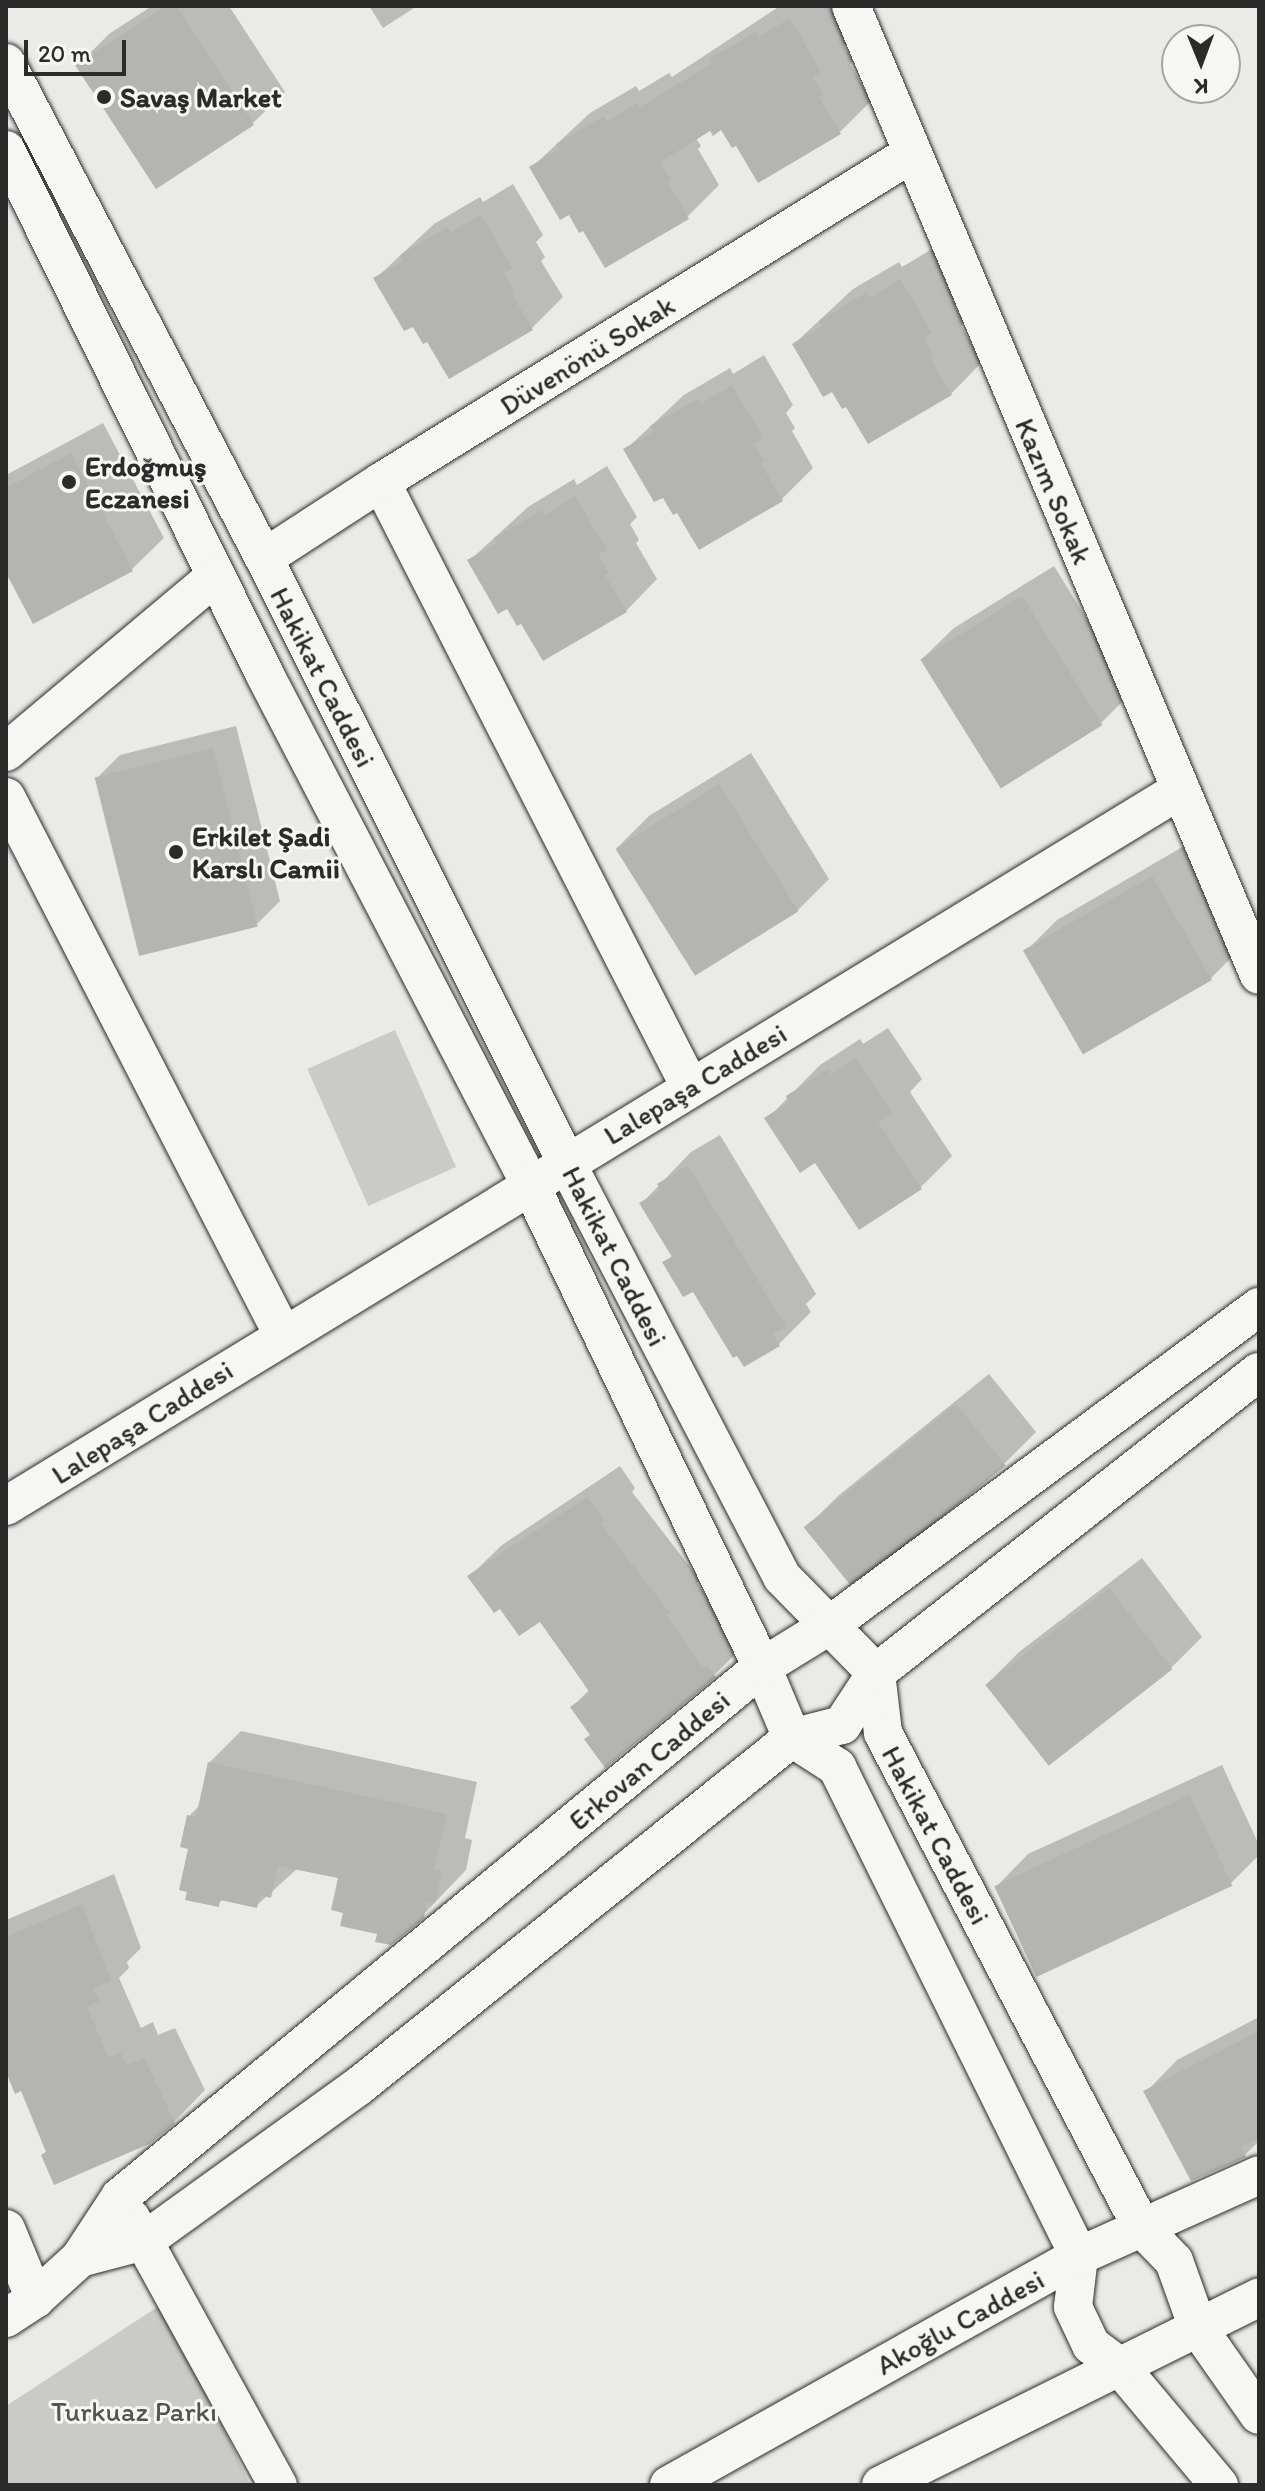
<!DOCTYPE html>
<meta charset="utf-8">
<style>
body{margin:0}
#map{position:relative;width:1265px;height:2491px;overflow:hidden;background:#eaeae6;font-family:Itim,sans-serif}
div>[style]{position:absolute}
.green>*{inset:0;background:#cacac7;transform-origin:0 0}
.shadow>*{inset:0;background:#0003}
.building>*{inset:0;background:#b4b4b1;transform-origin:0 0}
.roads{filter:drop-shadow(0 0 2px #2b2b2b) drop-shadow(0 0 2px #2b2b2b)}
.minor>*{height:38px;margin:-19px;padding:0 19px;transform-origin:19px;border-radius:19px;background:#f6f6f2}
.dots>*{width:22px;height:22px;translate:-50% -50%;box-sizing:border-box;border:4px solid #f6f6f2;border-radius:50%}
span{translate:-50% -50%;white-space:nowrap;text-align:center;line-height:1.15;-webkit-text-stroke:6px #f6f6f2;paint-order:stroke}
.poi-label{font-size:28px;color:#2b2b2b;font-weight:700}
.left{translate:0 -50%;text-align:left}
.street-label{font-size:28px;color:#2b2b2b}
.park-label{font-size:28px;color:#535352}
.frame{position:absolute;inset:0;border:8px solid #2b2b2b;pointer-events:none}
.north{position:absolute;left:1161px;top:24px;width:80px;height:80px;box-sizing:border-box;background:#f6f6f2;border:2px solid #a5a5a2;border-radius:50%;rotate:179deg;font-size:22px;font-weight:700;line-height:32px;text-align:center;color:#2b2b2b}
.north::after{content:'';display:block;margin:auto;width:28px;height:36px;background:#2b2b2b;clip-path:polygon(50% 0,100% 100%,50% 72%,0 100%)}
.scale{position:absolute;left:24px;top:40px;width:102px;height:36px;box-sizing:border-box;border:4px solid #2b2b2b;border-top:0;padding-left:10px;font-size:24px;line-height:28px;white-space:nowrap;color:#2b2b2b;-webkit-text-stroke:6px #f6f6f2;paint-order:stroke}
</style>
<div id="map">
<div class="green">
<div style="left:395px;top:1030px;width:150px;height:96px;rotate:66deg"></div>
<div style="clip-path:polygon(165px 2302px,250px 2485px,6px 2485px,6px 2406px)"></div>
</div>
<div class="shadow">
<div style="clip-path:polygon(152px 6px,229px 6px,285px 92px,253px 123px,157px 186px,78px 65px,109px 34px)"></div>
<div style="clip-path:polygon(369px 6px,417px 6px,383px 28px)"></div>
<div style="clip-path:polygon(780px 6px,832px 6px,852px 38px,844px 46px,853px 61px,850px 64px,871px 101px,840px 132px,736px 143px,722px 127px,711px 129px,696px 138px,701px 146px,698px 149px,719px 185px,687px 217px,584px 228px,531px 168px,590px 113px,636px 86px,639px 91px,669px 73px,672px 77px)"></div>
<div style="clip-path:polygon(513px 184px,543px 235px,536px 242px,545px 257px,541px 261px,563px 297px,531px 329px,428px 339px,375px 279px,434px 224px,480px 197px,483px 202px)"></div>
<div style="clip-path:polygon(932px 249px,962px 300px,955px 307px,964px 322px,961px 326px,982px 362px,951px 394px,847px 404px,794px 344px,853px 289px,899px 262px,902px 267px)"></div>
<div style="clip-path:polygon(764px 355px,793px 405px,786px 413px,795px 428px,792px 431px,813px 468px,782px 499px,678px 510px,625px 450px,684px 395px,730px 368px,733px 374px)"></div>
<div style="clip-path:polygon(103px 423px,164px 538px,132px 569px,6px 569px,6px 475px)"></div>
<div style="clip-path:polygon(607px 466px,637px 517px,630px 524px,639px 540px,636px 543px,657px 579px,626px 611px,522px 621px,469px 561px,528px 507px,574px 479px,577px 485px)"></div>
<div style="clip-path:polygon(1054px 566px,1132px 692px,1101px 723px,922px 659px,954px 628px)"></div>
<div style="clip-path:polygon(236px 726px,280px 901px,257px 924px,97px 778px,120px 755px)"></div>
<div style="clip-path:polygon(751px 753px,829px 879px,797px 911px,695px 973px,617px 848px,649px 816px)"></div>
<div style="clip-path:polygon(1184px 846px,1243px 946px,1211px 978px,1084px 1051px,1026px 951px,1057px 920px)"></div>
<div style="clip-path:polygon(888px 1028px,922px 1079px,910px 1092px,952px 1156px,921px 1187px,815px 1160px,767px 1119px,820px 1065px,860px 1039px,863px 1044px)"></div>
<div style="clip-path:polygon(720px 1135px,816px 1294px,806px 1304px,811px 1312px,779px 1344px,745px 1365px,693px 1289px,665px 1262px,673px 1255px,641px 1204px,691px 1152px)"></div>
<div style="clip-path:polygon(989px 1374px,1036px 1432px,1004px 1464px,807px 1527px,838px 1496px)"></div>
<div style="clip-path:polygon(620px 1466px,635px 1488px,632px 1492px,700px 1580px,697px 1583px,736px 1638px,746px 1644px,714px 1675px,592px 1734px,572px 1707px,590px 1689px,540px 1620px,500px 1606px,470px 1576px,502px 1545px)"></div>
<div style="clip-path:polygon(1142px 1558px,1202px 1637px,1171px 1668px,1048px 1762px,987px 1684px,1019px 1652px)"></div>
<div style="clip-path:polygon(241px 1731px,477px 1782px,465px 1838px,472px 1840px,466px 1870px,422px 1916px,379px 1933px,345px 1912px,341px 1877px,298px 1868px,256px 1906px,224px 1898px,218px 1904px,190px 1847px,189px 1816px,200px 1805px,209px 1763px)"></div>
<div style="clip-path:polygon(1222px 1765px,1259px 1845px,1259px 1855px,1230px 1884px,997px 1886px,1028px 1854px)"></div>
<div style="clip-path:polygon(114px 1874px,141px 1948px,127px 1962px,129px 1968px,119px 1978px,141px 2028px,153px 2022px,158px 2035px,175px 2028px,205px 2090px,174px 2122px,48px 2151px,22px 2089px,6px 2068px,6px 1920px)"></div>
<div style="clip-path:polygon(1259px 2017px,1259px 2141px,1245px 2155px,1146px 2092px,1177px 2060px)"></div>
</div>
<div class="building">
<div style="clip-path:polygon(166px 6px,177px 6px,254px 125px,156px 189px,75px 65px)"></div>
<div style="clip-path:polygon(790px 18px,821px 72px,812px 77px,823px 94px,819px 97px,841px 134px,758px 183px,736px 146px,732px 148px,721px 130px,713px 136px,710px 131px,660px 162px,671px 179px,667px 181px,689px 219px,605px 268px,583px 231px,579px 233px,569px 215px,560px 220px,529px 167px,559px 149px,556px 144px,604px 116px,607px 121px,637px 103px,640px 107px,711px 64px,709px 59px,756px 32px,759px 37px)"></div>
<div style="clip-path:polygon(481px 214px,512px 268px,504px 273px,514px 291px,511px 293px,533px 330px,449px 379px,427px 342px,423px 344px,413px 327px,404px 331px,373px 278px,403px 261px,400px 255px,448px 227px,451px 232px)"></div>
<div style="clip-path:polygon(900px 279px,932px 333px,923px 338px,934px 356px,930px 358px,952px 395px,868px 444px,846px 407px,842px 409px,832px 392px,823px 397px,792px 344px,822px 326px,819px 321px,867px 292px,870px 298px)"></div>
<div style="clip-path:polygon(732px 385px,763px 438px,754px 444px,765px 461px,761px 464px,783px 501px,699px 550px,677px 513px,673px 515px,663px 498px,654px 502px,623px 449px,654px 431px,650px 426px,698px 399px,701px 404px)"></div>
<div style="clip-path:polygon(71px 453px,133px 571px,33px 624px,6px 573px,6px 488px)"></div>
<div style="clip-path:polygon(575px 496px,607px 550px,598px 555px,609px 573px,605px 575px,627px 612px,543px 661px,521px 624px,517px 626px,507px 609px,498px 614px,467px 560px,497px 543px,494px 538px,542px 510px,545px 515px)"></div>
<div style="left:1022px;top:596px;width:152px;height:120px;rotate:58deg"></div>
<div style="left:213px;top:748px;width:184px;height:122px;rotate:76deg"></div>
<div style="left:719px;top:784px;width:150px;height:122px;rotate:58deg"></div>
<div style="left:1152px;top:876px;width:120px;height:149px;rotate:60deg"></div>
<div style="clip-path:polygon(856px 1058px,892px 1112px,878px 1122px,922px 1189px,859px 1230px,815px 1163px,800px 1173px,764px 1118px,789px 1102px,786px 1096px,828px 1069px,831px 1075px)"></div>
<div style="clip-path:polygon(688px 1165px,786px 1327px,773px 1334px,780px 1346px,744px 1367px,737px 1356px,733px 1358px,693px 1292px,683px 1297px,662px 1262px,672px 1257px,639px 1203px,661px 1190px,657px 1184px)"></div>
<div style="left:956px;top:1404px;width:79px;height:196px;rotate:51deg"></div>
<div style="clip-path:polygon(587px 1497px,605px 1521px,601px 1524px,670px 1613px,666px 1615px,703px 1668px,707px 1665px,716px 1677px,605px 1768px,584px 1739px,590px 1735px,570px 1707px,590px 1693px,579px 1677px,540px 1622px,519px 1636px,500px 1609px,494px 1613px,467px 1576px)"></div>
<div style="left:1109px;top:1588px;width:103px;height:157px;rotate:52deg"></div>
<div style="clip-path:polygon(208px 1762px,447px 1814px,434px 1869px,442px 1871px,435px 1903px,427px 1902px,424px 1918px,391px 1945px,375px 1942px,377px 1934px,340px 1926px,343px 1913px,331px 1910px,338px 1878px,278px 1866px,271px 1898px,260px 1895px,257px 1908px,220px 1900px,219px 1907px,185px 1900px,187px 1892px,179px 1890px,188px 1849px,180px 1847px,187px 1815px,196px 1817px)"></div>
<div style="left:1190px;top:1795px;width:100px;height:216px;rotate:65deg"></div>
<div style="clip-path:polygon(82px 1904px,111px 1981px,93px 1988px,99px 2001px,87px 2007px,109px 2058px,121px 2053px,126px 2066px,144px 2058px,175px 2123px,149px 2144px,54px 2185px,41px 2155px,46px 2152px,21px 2091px,15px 2094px,6px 2072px,6px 1937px)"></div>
<div style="clip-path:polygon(1259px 2031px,1259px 2138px,1241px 2147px,1246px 2157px,1191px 2181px,1143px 2091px)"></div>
</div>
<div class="roads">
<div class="minor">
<div style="left:851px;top:6px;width:1051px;rotate:67.17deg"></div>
<div style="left:6px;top:63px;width:558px;rotate:62.47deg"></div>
<div style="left:264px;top:558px;width:675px;rotate:63.43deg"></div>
<div style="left:566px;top:1162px;width:468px;rotate:62.5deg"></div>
<div style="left:782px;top:1577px;width:134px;rotate:45.6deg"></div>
<div style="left:876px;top:1673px;width:60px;rotate:83.3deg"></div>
<div style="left:883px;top:1733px;width:559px;rotate:62.38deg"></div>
<div style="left:1142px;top:2228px;width:46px;rotate:45.9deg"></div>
<div style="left:1174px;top:2261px;width:71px;rotate:70.3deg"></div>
<div style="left:1198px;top:2328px;width:106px;rotate:55deg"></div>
<div style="left:6px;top:150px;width:583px;rotate:63.74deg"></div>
<div style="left:264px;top:673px;width:576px;rotate:62.5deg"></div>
<div style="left:530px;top:1184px;width:536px;rotate:64.34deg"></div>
<div style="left:762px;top:1667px;width:77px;rotate:67.1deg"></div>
<div style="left:792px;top:1738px;width:54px;rotate:32.8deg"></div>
<div style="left:837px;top:1767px;width:546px;rotate:63.67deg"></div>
<div style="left:1079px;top:2256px;width:51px;rotate:96.7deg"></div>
<div style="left:1073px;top:2307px;width:42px;rotate:64.7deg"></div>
<div style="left:1091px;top:2345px;width:38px;rotate:37deg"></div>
<div style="left:1121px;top:2368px;width:153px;rotate:50.1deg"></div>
<div style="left:381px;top:482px;width:679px;rotate:62.94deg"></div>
<div style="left:264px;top:558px;width:140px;rotate:-33deg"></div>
<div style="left:381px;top:482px;width:623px;rotate:-31.75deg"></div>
<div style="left:6px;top:752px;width:274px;rotate:-40deg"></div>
<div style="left:6px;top:797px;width:605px;rotate:62.76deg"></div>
<div style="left:6px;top:1506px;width:1375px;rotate:-31.38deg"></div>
<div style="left:131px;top:2218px;width:305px;rotate:61.2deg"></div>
<div style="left:6px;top:2229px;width:76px;rotate:67.5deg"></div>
<div style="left:80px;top:2258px;width:66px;rotate:-14.9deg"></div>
<div style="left:144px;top:2241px;width:265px;rotate:-35.8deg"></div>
<div style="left:359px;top:2086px;width:556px;rotate:-38.79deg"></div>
<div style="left:792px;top:1738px;width:52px;rotate:-14.6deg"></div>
<div style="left:842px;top:1725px;width:62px;rotate:-56.8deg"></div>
<div style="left:876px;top:1673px;width:487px;rotate:-38.2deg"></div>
<div style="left:6px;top:2318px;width:35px;rotate:-33deg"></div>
<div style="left:35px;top:2299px;width:61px;rotate:-42.3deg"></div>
<div style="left:80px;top:2258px;width:73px;rotate:-56.7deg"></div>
<div style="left:120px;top:2197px;width:833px;rotate:-39.54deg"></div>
<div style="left:762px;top:1667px;width:76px;rotate:-31.6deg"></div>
<div style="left:827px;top:1627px;width:538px;rotate:-36.53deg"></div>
<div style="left:669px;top:2485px;width:470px;rotate:-29.2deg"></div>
<div style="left:1079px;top:2256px;width:197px;rotate:-24.2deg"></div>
<div style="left:881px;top:2485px;width:422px;rotate:-26.4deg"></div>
</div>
</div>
<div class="dots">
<div style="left:104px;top:97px;background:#2b2b2b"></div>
<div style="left:69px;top:482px;background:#2b2b2b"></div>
<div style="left:176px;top:852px;background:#2b2b2b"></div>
</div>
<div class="poi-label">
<span class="left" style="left:120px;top:97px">Savaş Market</span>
<span class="left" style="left:85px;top:482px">Erdoğmuş<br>Eczanesi</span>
<span class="left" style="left:192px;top:852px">Erkilet Şadi<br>Karslı Camii</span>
</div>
<div class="street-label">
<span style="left:587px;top:355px;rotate:-32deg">Düvenönü Sokak</span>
<span style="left:1054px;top:491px;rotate:67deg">Kazım Sokak</span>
<span style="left:323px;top:677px;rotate:63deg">Hakikat Caddesi</span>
<span style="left:695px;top:1084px;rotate:-31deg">Lalepaşa Caddesi</span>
<span style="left:615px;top:1256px;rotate:63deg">Hakikat Caddesi</span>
<span style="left:142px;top:1422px;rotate:-32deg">Lalepaşa Caddesi</span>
<span style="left:649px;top:1760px;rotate:-40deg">Erkovan Caddesi</span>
<span style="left:936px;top:1835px;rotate:62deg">Hakikat Caddesi</span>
<span style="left:960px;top:2322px;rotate:-29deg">Akoğlu Caddesi</span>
</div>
<div class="park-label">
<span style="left:134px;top:2411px">Turkuaz Parkı</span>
</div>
<div class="frame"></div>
<div class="north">K</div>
<div class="scale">20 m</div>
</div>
